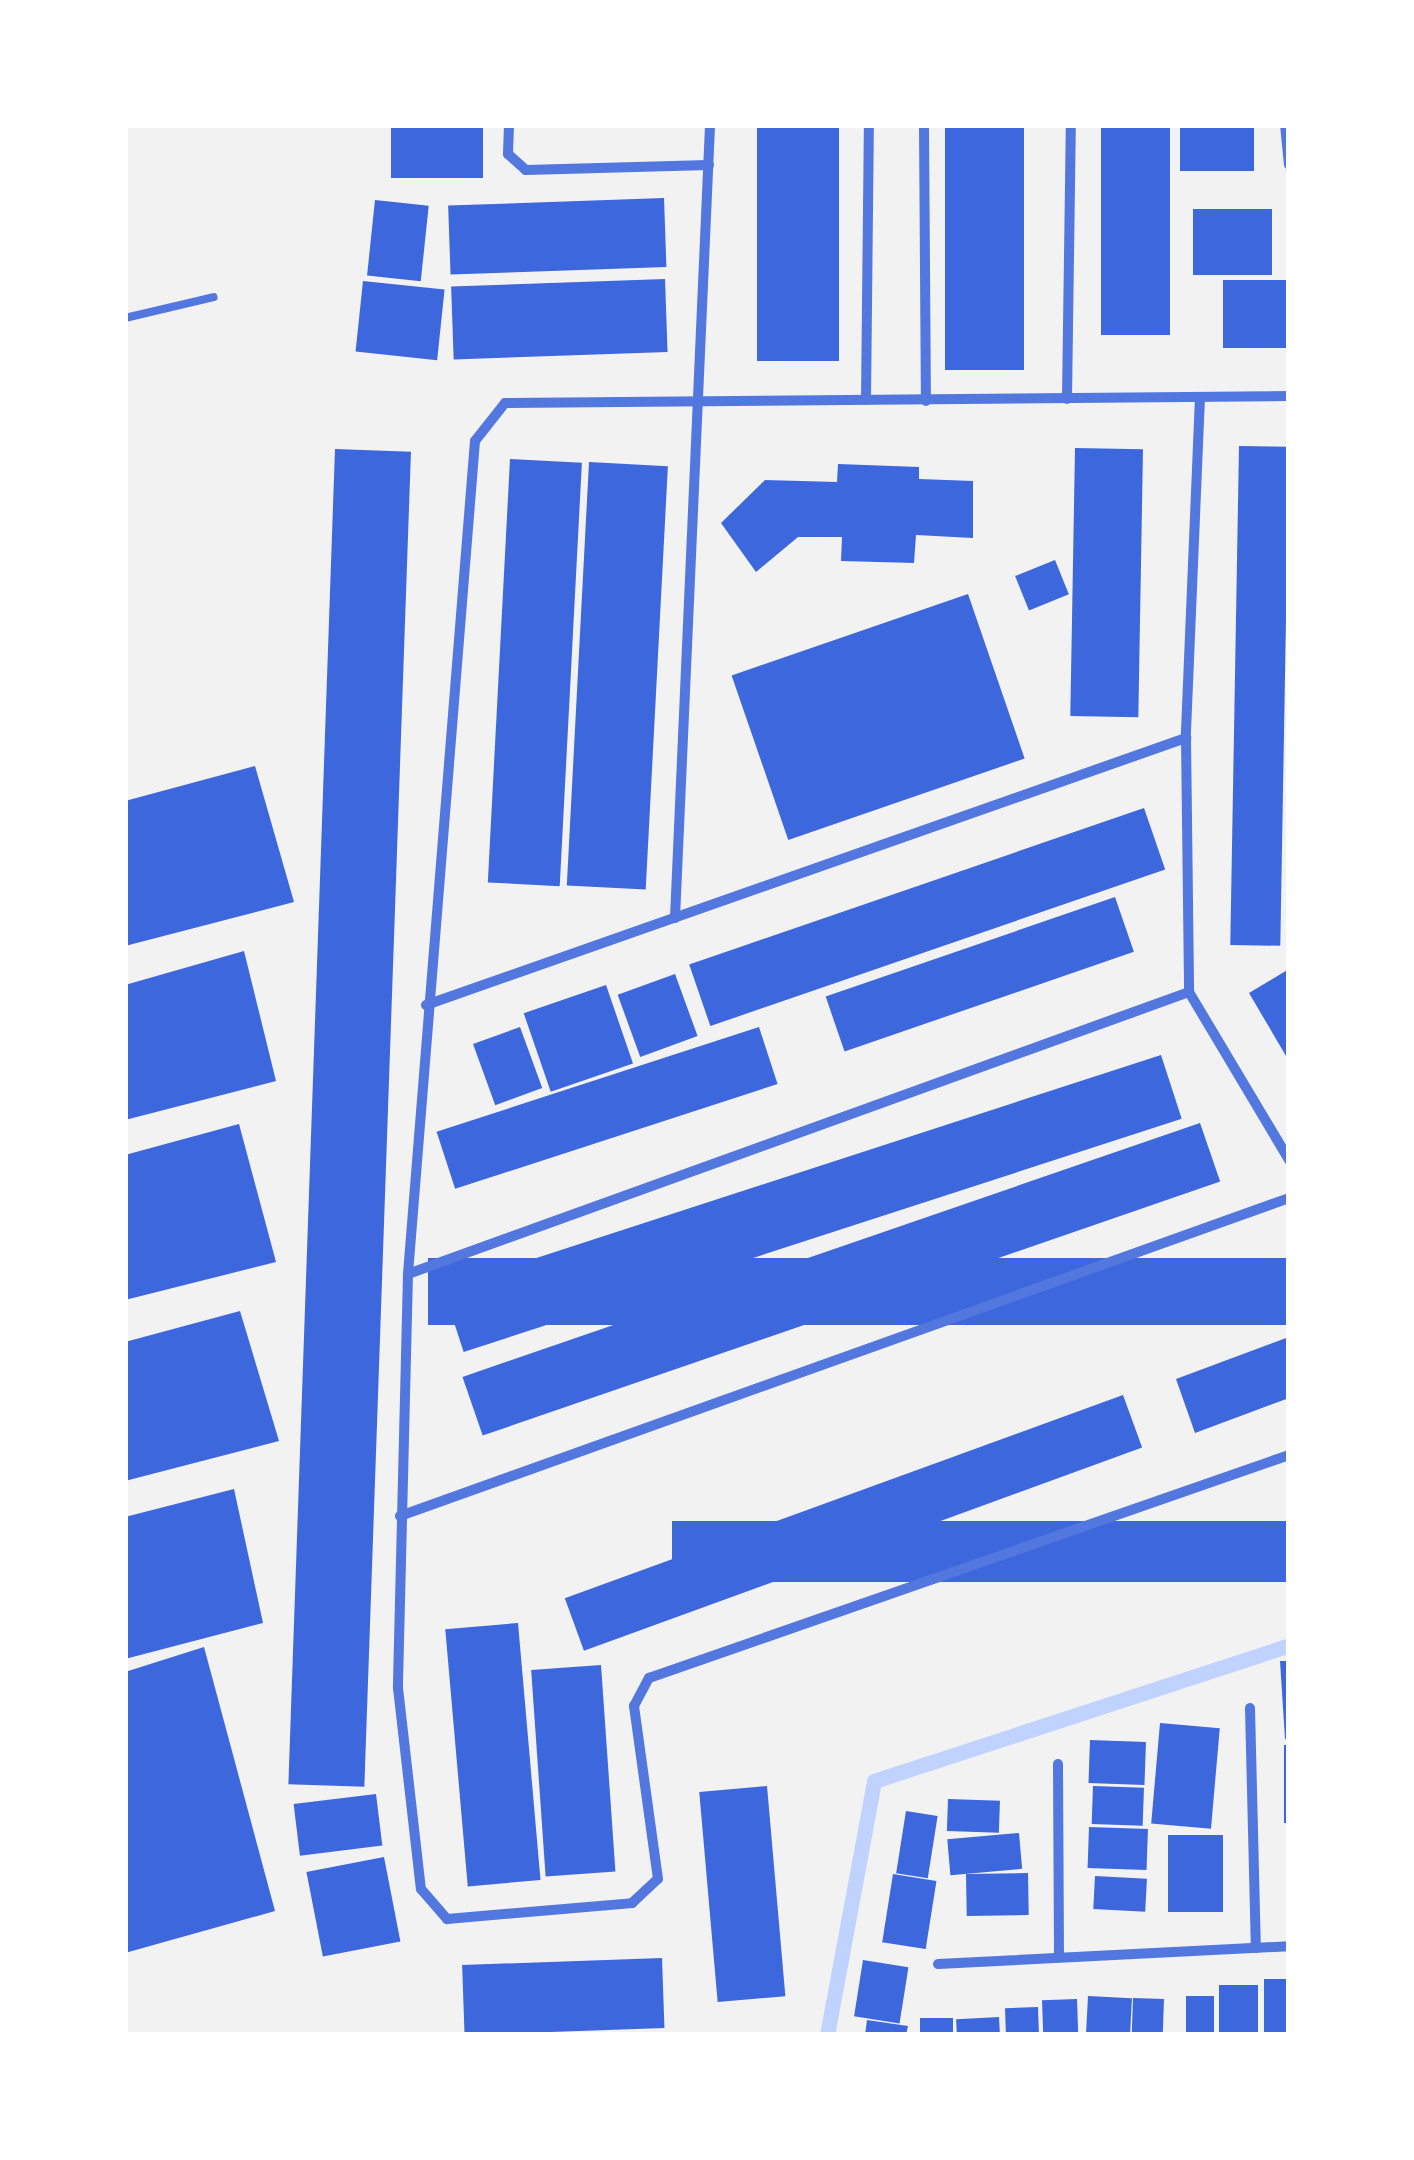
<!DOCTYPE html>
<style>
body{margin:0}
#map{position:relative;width:1414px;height:2160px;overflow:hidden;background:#f2f2f2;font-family:Poppins,sans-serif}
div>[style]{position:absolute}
.stream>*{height:15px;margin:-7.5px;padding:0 7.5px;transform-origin:7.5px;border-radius:7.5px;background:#bfd3fe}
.building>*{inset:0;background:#3d67dc;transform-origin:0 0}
.service>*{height:8px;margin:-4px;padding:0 4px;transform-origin:4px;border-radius:4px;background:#5277de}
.minor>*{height:10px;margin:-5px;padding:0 5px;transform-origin:5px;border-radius:5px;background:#5277de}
span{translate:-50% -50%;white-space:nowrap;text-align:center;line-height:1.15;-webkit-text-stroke:10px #fff;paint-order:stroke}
.frame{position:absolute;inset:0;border:128px solid #fff;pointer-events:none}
</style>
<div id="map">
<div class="stream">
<div style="left:827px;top:2035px;width:258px;rotate:-79.5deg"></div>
<div style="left:874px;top:1781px;width:437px;rotate:-18.1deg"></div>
</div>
<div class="building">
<div style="left:391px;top:125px;width:92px;height:53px"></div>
<div style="left:757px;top:125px;width:82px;height:236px"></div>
<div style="left:945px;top:125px;width:79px;height:245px"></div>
<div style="left:1101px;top:125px;width:69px;height:210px"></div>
<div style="left:1180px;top:125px;width:74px;height:46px"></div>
<div style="left:664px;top:198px;width:69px;height:216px;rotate:88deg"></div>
<div style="left:375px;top:200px;width:54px;height:76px;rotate:6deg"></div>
<div style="left:1193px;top:209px;width:79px;height:66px"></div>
<div style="left:665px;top:279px;width:73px;height:214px;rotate:88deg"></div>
<div style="left:1223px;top:280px;width:66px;height:68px"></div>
<div style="left:363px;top:281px;width:82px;height:71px;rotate:6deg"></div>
<div style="left:1239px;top:446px;width:50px;height:499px;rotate:1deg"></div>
<div style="left:1075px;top:448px;width:68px;height:268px;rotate:1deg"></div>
<div style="left:335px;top:449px;width:76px;height:1336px;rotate:2deg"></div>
<div style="left:510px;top:459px;width:72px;height:424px;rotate:3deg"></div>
<div style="left:589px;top:462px;width:79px;height:424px;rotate:3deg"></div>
<div style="clip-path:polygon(838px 464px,919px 467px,919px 479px,973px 481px,973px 538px,916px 535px,914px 563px,841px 561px,842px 537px,798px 537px,756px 572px,721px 523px,765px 480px,837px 482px)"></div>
<div style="left:1055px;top:560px;width:37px;height:43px;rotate:68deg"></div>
<div style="left:968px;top:594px;width:174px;height:250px;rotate:71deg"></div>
<div style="clip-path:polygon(255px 766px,294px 902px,125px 946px,125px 801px)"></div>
<div style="left:1144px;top:808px;width:65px;height:481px;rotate:71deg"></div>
<div style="left:1115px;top:897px;width:58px;height:306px;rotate:71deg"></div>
<div style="clip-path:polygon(244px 951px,276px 1081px,125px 1120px,125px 985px)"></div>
<div style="clip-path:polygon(1289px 969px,1289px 1061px,1249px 993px)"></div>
<div style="left:675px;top:974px;width:66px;height:61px;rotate:70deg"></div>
<div style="left:606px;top:985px;width:83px;height:87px;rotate:71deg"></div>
<div style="left:520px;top:1027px;width:65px;height:50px;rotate:70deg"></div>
<div style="left:759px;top:1027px;width:60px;height:339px;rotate:72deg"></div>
<div style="left:1161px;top:1055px;width:67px;height:755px;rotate:72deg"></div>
<div style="left:1200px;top:1123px;width:62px;height:780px;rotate:71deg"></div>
<div style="clip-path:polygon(239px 1124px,276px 1262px,125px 1300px,125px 1155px)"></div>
<div style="left:1289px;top:1258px;width:67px;height:861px;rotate:90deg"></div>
<div style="clip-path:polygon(240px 1311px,279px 1441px,125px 1481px,125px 1342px)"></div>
<div style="clip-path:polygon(1289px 1337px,1289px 1398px,1195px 1433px,1176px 1379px)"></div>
<div style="left:1123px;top:1395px;width:56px;height:594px;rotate:70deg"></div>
<div style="clip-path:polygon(234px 1489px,263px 1623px,125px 1659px,125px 1517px)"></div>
<div style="left:1289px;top:1521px;width:61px;height:617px;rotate:90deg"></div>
<div style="left:518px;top:1623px;width:258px;height:73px;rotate:85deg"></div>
<div style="clip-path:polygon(204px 1647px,275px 1911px,125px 1953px,125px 1672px)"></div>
<div style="clip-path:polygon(1280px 1661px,1289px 1661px,1289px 1739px,1285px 1739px)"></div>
<div style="left:601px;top:1665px;width:207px;height:70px;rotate:86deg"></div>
<div style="left:1160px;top:1723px;width:60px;height:101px;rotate:5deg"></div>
<div style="left:1090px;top:1740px;width:56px;height:43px;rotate:2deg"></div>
<div style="left:1284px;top:1745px;width:5px;height:78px"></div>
<div style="left:767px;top:1786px;width:211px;height:68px;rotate:85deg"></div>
<div style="left:1093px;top:1786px;width:51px;height:38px;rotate:2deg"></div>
<div style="left:376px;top:1794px;width:52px;height:83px;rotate:83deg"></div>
<div style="left:948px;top:1799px;width:52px;height:32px;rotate:2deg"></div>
<div style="left:906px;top:1811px;width:32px;height:63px;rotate:9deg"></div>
<div style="left:1089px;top:1827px;width:59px;height:41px;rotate:2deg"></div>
<div style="left:1019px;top:1833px;width:36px;height:72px;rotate:85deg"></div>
<div style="left:1168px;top:1835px;width:55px;height:77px"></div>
<div style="left:384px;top:1857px;width:86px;height:79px;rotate:79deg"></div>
<div style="left:1028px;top:1873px;width:42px;height:62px;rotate:89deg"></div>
<div style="left:893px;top:1874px;width:44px;height:69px;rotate:9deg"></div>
<div style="left:1095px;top:1876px;width:52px;height:33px;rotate:3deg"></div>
<div style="left:662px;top:1958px;width:70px;height:200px;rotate:88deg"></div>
<div style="left:863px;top:1960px;width:46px;height:57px;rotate:9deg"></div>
<div style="left:1289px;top:1979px;width:56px;height:25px;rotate:90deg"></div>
<div style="left:1219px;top:1985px;width:39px;height:50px"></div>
<div style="left:1088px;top:1996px;width:44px;height:39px;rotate:3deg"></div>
<div style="left:1186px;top:1996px;width:28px;height:39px"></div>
<div style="left:1133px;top:1998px;width:31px;height:37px;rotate:2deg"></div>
<div style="left:1077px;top:1999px;width:36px;height:35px;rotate:88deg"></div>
<div style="left:1038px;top:2007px;width:28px;height:33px;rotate:88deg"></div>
<div style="left:999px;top:2017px;width:18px;height:43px;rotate:87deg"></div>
<div style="left:920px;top:2018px;width:33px;height:17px"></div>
<div style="clip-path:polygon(867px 2020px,908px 2026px,906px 2035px,865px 2035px)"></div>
</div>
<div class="service">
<div style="left:125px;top:318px;width:91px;rotate:-13.3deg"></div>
</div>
<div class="minor">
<div style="left:509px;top:125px;width:29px;rotate:92deg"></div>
<div style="left:508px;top:154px;width:24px;rotate:42deg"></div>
<div style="left:526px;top:170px;width:183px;rotate:-1.6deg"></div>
<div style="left:924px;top:125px;width:276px;rotate:89.6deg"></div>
<div style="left:1285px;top:125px;width:40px;rotate:84.3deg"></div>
<div style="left:1289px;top:396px;width:784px;rotate:179.49deg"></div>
<div style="left:505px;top:403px;width:48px;rotate:128.3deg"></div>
<div style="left:475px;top:441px;width:836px;rotate:94.6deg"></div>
<div style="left:408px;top:1274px;width:414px;rotate:91.4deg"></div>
<div style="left:398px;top:1688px;width:202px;rotate:83.5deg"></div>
<div style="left:421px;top:1889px;width:40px;rotate:49deg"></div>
<div style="left:447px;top:1919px;width:186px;rotate:-4.9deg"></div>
<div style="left:632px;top:1903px;width:35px;rotate:-43deg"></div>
<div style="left:658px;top:1879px;width:175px;rotate:-97.9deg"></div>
<div style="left:634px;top:1706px;width:32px;rotate:-62deg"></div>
<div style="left:649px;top:1678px;width:678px;rotate:-19.21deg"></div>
<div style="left:1200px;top:397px;width:341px;rotate:92.4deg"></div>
<div style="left:1186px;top:738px;width:254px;rotate:89.3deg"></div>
<div style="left:1189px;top:992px;width:196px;rotate:59.2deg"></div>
<div style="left:1067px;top:399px;width:274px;rotate:-89.2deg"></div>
<div style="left:866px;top:400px;width:275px;rotate:-89.4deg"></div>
<div style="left:675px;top:918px;width:794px;rotate:-87.47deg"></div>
<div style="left:426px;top:1005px;width:806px;rotate:-19.36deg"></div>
<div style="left:408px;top:1274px;width:830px;rotate:-19.85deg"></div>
<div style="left:400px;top:1516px;width:944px;rotate:-19.68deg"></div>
<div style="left:1250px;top:1708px;width:240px;rotate:88.6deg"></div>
<div style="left:1058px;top:1764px;width:193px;rotate:89.7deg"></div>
<div style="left:938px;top:1964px;width:351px;rotate:-2.9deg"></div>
</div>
<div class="frame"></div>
</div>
